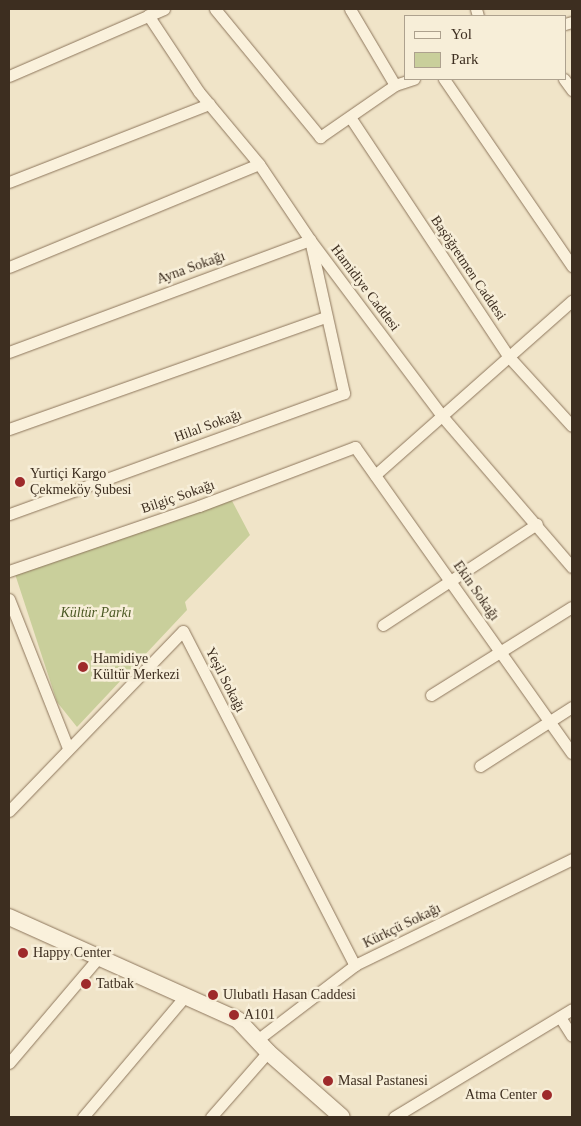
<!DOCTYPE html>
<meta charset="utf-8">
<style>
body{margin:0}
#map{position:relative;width:581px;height:1126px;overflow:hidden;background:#f0e4c8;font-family:"Times New Roman",serif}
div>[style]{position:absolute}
.green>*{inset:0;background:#c9cf9b}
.roads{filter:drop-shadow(0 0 1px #8d765c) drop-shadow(0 0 1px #8d765c)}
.street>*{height:11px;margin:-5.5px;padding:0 5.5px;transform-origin:5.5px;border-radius:5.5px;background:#faf1dc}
.secondary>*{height:16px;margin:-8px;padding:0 8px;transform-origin:8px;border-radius:8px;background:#faf1dc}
.dots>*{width:14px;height:14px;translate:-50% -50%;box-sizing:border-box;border:2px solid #f7eed8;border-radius:50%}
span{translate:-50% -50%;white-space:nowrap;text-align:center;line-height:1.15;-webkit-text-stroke:5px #f7eed8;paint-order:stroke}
.street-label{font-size:14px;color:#3d2e20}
.poi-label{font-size:14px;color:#3d2e20}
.left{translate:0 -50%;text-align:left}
.right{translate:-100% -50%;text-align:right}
.park-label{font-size:14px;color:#4d5a26;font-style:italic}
.frame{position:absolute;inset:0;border:10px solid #3d2e20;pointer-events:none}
.legend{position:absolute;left:404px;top:15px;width:162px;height:65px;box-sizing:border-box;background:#f7eed8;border:1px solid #ada18e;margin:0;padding:6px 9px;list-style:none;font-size:15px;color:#3d2e20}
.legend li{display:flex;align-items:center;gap:10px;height:25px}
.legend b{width:25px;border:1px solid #ada18e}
</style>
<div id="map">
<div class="green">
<div style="clip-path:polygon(230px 497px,250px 535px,185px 602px,187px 610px,77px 727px,57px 702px,15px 574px)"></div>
</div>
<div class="roads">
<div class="street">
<div style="left:215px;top:9px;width:166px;rotate:50.6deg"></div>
<div style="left:320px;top:137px;width:91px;rotate:-34.7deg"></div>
<div style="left:395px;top:85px;width:20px;rotate:-18deg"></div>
<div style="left:350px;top:9px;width:88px;rotate:59.4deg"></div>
<div style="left:476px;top:9px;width:7px;rotate:74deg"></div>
<div style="left:148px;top:15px;width:92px;rotate:56.5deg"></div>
<div style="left:199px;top:92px;width:94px;rotate:50.2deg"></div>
<div style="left:259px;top:164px;width:92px;rotate:56.1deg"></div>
<div style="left:310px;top:240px;width:220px;rotate:53.1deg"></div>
<div style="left:442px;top:416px;width:199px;rotate:49.3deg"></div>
<div style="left:565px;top:24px;width:7px;rotate:-16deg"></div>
<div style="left:9px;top:76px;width:169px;rotate:-23.4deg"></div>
<div style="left:444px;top:79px;width:227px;rotate:55.6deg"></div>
<div style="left:564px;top:79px;width:14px;rotate:54deg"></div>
<div style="left:350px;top:117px;width:288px;rotate:56.5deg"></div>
<div style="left:509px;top:357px;width:93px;rotate:47.6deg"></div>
<div style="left:9px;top:182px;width:215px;rotate:-21.3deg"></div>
<div style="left:9px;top:267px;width:270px;rotate:-22.4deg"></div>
<div style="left:9px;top:352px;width:321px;rotate:-20.4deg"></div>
<div style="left:310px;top:240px;width:157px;rotate:77.5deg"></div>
<div style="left:344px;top:393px;width:356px;rotate:160.1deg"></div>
<div style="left:9px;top:429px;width:336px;rotate:-19.5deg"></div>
<div style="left:375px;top:475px;width:263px;rotate:-41.5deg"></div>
<div style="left:9px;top:571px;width:201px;rotate:-18.9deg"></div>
<div style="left:199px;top:506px;width:167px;rotate:-20.7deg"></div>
<div style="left:355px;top:447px;width:375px;rotate:54.7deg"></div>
<div style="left:9px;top:599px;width:160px;rotate:68.4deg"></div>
<div style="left:383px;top:625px;width:184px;rotate:-33.3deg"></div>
<div style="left:431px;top:695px;width:166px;rotate:-32deg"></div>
<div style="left:480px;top:766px;width:109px;rotate:-32.7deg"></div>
<div style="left:9px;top:811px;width:250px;rotate:-46deg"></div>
<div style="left:183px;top:631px;width:376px;rotate:62.8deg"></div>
<div style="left:560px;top:1017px;width:22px;rotate:58deg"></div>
<div style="left:257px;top:1040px;width:123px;rotate:-37.4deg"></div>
<div style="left:355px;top:965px;width:242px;rotate:-26deg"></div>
<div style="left:9px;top:1063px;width:139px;rotate:-49.7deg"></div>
<div style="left:83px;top:1117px;width:160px;rotate:-49.8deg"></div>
<div style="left:211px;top:1117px;width:86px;rotate:-48.8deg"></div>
<div style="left:394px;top:1117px;width:208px;rotate:-31.2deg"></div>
</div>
<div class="secondary">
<div style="left:9px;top:917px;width:251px;rotate:24.2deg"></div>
<div style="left:238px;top:1020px;width:44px;rotate:46.8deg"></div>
<div style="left:268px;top:1052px;width:98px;rotate:41.3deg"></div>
</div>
</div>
<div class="dots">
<div style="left:20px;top:482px;background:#9e2a2b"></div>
<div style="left:83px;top:667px;background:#9e2a2b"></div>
<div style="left:23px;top:953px;background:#9e2a2b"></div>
<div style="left:86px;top:984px;background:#9e2a2b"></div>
<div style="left:213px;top:995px;background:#9e2a2b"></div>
<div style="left:234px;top:1015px;background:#9e2a2b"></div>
<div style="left:328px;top:1081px;background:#9e2a2b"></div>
<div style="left:547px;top:1095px;background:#9e2a2b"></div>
</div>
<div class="street-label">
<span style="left:191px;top:268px;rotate:-20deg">Ayna Sokağı</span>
<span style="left:468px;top:268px;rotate:56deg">Başöğretmen Caddesi</span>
<span style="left:365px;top:288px;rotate:53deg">Hamidiye Caddesi</span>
<span style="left:208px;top:426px;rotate:-20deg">Hilal Sokağı</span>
<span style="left:178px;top:497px;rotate:-19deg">Bilgiç Sokağı</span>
<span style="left:476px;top:591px;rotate:55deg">Ekin Sokağı</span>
<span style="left:225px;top:680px;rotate:63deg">Yeşil Sokağı</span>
<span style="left:402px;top:926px;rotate:-26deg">Kürkçü Sokağı</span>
</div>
<div class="poi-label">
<span class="left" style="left:30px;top:482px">Yurtiçi Kargo<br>Çekmeköy Şubesi</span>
<span class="left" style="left:93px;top:667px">Hamidiye<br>Kültür Merkezi</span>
<span class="left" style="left:33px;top:953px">Happy Center</span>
<span class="left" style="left:96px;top:984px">Tatbak</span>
<span class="left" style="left:223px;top:995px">Ulubatlı Hasan Caddesi</span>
<span class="left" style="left:244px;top:1015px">A101</span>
<span class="left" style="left:338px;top:1081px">Masal Pastanesi</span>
<span class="right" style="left:537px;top:1095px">Atma Center</span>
</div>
<div class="park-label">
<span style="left:96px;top:613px">Kültür Parkı</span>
</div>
<div class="frame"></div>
<ul class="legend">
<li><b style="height:6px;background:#faf1dc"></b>Yol</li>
<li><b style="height:14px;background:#c9cf9b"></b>Park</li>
</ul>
</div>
